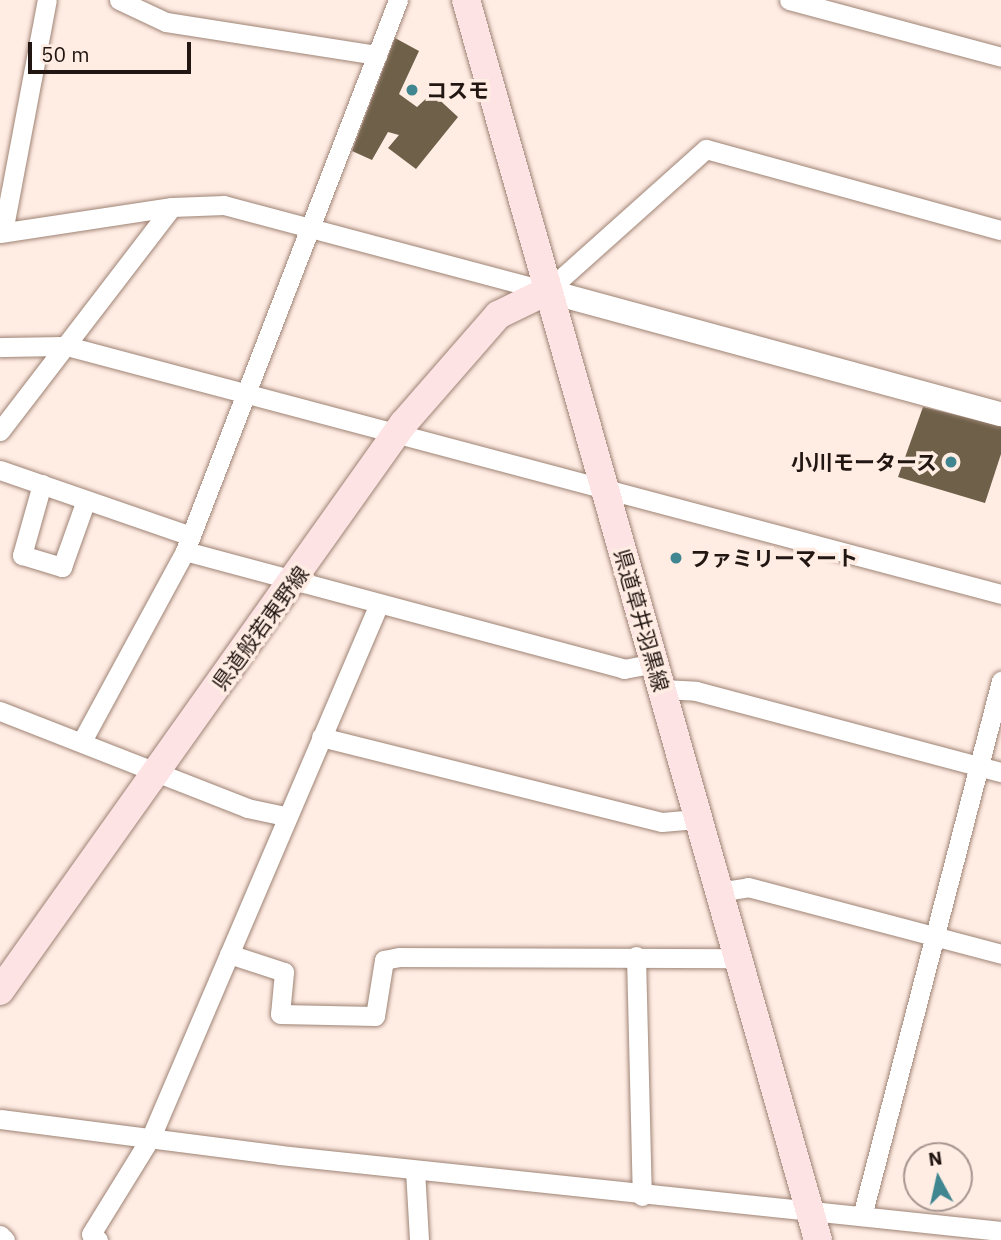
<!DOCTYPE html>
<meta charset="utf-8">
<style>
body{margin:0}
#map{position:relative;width:1001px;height:1240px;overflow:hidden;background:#ffece3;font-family:"IBM Plex Sans","Noto Sans JP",sans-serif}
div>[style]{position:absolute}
.building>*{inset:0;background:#6e6049}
.roads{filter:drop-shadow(0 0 2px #9e8375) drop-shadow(0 0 2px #9e8375)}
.minor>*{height:19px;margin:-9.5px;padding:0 9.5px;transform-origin:9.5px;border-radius:9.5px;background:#fff}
.tertiary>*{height:24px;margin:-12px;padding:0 12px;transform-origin:12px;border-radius:12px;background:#fff}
.secondary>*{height:28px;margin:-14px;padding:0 14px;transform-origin:14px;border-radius:14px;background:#fde3e4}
.dots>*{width:19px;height:19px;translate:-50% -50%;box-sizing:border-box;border:4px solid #ffece3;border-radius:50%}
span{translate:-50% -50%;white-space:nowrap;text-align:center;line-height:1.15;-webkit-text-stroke:7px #ffece3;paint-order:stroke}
.poi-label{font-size:21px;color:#211611;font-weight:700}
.left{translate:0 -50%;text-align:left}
.right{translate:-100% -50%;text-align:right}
.street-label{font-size:21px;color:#211611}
.north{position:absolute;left:903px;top:1142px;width:70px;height:70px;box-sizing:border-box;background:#ffece3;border:2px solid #a6968f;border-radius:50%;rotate:352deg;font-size:19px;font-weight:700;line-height:28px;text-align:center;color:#211611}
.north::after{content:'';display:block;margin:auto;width:24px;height:32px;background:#408690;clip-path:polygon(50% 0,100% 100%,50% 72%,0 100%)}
.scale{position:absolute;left:28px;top:42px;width:163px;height:32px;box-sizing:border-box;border:4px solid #211611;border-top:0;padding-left:9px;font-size:21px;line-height:24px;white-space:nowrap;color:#211611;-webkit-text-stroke:5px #ffece3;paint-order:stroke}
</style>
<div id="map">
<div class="building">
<div style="clip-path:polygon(395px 38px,419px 51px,399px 94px,417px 107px,432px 93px,458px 117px,416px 169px,388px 148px,399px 135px,388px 132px,372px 160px,352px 151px)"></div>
<div style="clip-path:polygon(923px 407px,1001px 426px,1001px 454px,985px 503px,898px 477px)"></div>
</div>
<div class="roads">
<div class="minor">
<div style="left:119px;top:0;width:52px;rotate:25.1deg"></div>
<div style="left:166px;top:22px;width:214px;rotate:8.9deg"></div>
<div style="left:789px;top:0;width:220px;rotate:15deg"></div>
<div style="left:3px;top:232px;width:236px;rotate:-79.3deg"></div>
<div style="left:0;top:233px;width:174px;rotate:-8.6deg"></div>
<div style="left:172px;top:207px;width:52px;rotate:-2.2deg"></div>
<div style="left:224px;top:205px;width:334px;rotate:14.9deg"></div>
<div style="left:547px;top:291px;width:213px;rotate:-41.8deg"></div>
<div style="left:706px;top:149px;width:306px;rotate:15.4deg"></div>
<div style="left:0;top:347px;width:67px;rotate:-0.9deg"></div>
<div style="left:67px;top:346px;width:966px;rotate:14.87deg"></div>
<div style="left:0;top:431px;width:282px;rotate:-52.5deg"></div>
<div style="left:0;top:470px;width:202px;rotate:19.1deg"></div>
<div style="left:42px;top:484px;width:74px;rotate:105.7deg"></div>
<div style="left:22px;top:555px;width:42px;rotate:16.7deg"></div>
<div style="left:62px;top:567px;width:71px;rotate:-70.3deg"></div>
<div style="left:185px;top:551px;width:455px;rotate:15deg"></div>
<div style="left:624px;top:669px;width:31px;rotate:-11deg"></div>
<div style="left:662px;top:689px;width:34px;rotate:3deg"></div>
<div style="left:696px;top:691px;width:316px;rotate:14.9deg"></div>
<div style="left:0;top:711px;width:265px;rotate:21.4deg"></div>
<div style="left:247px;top:808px;width:40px;rotate:12deg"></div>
<div style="left:321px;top:737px;width:351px;rotate:14deg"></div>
<div style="left:662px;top:822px;width:37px;rotate:-5deg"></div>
<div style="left:82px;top:741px;width:216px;rotate:-61.5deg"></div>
<div style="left:185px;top:551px;width:591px;rotate:-68.86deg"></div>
<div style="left:718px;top:892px;width:30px;rotate:-9deg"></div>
<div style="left:748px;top:887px;width:262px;rotate:14.8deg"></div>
<div style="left:229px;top:954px;width:58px;rotate:18.1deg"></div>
<div style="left:284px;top:972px;width:42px;rotate:95.4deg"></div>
<div style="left:280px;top:1014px;width:95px;rotate:1.2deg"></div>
<div style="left:375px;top:1016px;width:57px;rotate:-80.9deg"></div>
<div style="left:384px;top:960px;width:16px;rotate:-11deg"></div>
<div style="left:400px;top:957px;width:336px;rotate:0.2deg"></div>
<div style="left:636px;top:956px;width:240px;rotate:88.6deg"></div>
<div style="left:0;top:1119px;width:282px;rotate:7.3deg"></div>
<div style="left:280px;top:1155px;width:725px;rotate:6.02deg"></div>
<div style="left:415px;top:1170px;width:70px;rotate:86.7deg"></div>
<div style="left:862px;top:1216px;width:553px;rotate:-75.44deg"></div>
<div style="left:0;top:1235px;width:7px;rotate:45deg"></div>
<div style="left:98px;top:1240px;width:9px;rotate:-139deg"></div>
<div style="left:91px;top:1234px;width:114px;rotate:-58.3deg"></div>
<div style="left:151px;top:1137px;width:577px;rotate:-66.85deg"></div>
</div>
<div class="tertiary">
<div style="left:547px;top:291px;width:470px;rotate:15.2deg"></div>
</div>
<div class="secondary">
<div style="left:466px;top:0;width:1289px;rotate:74.15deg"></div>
<div style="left:0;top:991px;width:696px;rotate:-54.6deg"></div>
<div style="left:403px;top:424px;width:145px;rotate:-48.9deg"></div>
<div style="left:498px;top:315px;width:55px;rotate:-26.1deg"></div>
</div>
</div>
<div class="dots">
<div style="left:412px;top:90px;background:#408690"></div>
<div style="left:951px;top:462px;background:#408690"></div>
<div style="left:676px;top:558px;background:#408690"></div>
</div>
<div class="poi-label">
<span class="left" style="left:426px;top:90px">コスモ</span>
<span class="right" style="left:937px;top:462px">小川モータース</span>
<span class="left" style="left:690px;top:558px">ファミリーマート</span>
</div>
<div class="street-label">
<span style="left:642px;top:620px;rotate:74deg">県道草井羽黒線</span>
<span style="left:260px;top:628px;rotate:-54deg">県道般若東野線</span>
</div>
<div class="north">N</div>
<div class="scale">50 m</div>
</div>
